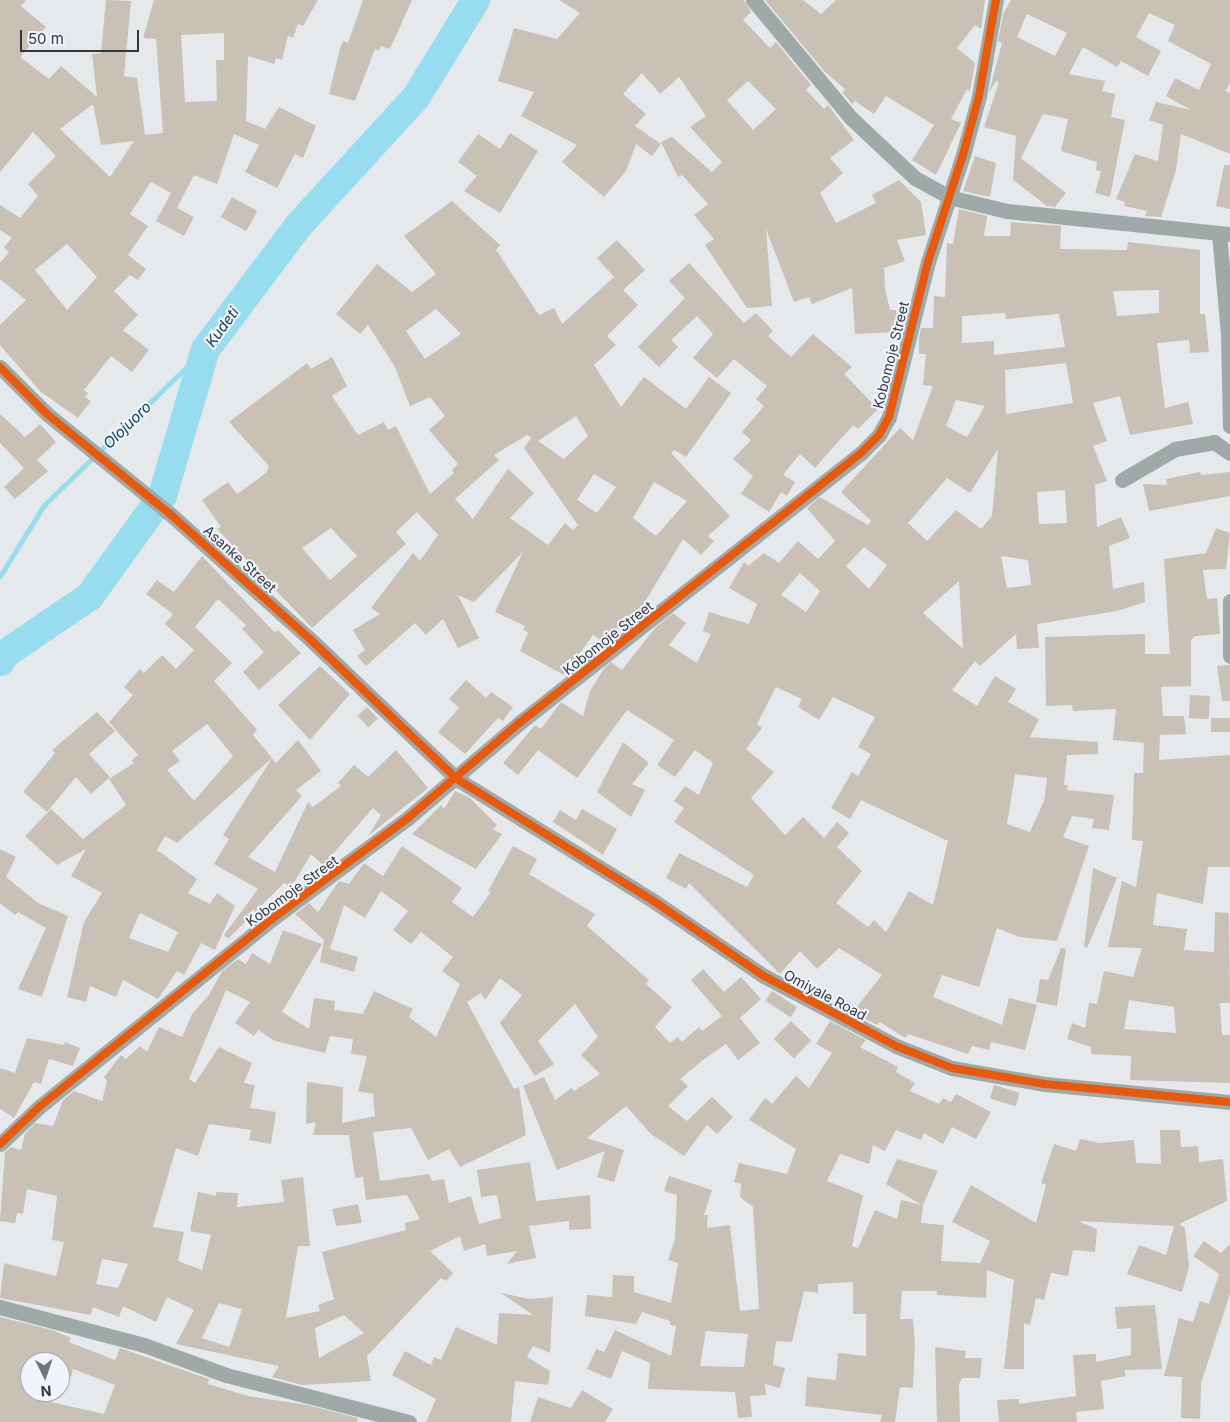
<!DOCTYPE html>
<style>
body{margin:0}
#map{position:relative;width:1230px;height:1422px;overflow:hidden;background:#e6e9ec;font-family:Inter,sans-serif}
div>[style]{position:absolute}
.stream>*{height:5px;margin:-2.5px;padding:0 2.5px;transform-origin:2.5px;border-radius:2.5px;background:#98ddef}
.river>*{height:29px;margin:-14.5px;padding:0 14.5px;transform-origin:14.5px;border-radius:14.5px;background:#98ddef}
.building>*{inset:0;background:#c9c0b6;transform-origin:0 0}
.minor>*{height:15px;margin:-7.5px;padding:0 7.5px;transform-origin:7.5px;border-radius:7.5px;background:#9fa9a8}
.cycleway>*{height:8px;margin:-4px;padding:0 4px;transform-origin:4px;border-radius:4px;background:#e8590c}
span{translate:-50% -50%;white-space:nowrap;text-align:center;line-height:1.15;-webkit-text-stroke:4px #eff5fe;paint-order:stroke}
.street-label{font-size:14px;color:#34373a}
.water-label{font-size:15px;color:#14414b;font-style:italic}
.north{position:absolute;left:20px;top:1352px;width:50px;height:50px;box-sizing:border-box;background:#eff5fe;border:1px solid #a4a9b0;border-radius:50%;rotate:176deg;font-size:14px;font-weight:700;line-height:20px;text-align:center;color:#34373a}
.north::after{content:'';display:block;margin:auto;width:18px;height:22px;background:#727578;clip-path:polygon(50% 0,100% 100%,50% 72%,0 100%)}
.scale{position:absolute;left:20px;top:30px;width:119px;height:22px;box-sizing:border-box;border:2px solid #34373a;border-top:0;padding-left:6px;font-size:15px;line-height:18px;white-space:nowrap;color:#34373a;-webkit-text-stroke:4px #eff5fe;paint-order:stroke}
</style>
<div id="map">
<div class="stream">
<div style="left:0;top:576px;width:84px;rotate:-58.2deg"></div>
<div style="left:44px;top:505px;width:224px;rotate:-44.1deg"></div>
</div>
<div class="river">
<div style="left:0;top:661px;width:9px;rotate:-58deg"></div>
<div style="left:5px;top:653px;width:102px;rotate:-34.2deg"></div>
<div style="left:89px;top:596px;width:125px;rotate:-54.1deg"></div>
<div style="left:162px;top:495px;width:152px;rotate:-73.6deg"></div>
<div style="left:205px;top:349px;width:155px;rotate:-53.1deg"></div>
<div style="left:298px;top:225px;width:175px;rotate:-47.5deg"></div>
<div style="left:416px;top:96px;width:113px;rotate:-58.4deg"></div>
</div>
<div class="building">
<div style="clip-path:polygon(evenodd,0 0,26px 0,21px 6px,46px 27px,20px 57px,49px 79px,61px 66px,97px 97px,92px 54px,101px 53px,106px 0,131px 1px,124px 76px,137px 78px,145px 135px,163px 133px,156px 39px,143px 38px,154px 0,318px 0,303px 26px,298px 24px,293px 38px,288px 36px,282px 60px,276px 58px,274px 64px,248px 56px,246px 121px,265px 129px,279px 107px,316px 126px,303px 158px,295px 154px,277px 188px,245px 172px,259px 145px,234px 134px,217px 184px,194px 175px,177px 208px,194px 217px,184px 236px,156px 221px,171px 193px,151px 182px,130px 214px,148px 226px,128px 255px,146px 269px,138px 280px,130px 275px,114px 291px,138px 315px,123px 330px,149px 350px,132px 372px,111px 356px,84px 390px,88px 393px,85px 397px,91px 401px,78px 418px,41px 392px,0 345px,0 325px,26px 300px,0 279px,0 263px,9px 252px,4px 247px,12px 238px,0 230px,0 205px,20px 218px,38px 196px,28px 184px,56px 156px,33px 132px,0 172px,0 0,224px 33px,224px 60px,216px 60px,217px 101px,185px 102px,181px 35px,224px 33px,0 0,93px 104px,101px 145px,134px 141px,110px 177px,60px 129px,93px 104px,0 0,67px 244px,97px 277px,67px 310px,35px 270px,67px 244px)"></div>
<div style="clip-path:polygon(363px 0,412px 0,390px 49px,381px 46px,379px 51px,375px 49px,355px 101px,329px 94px,340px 49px,343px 41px,348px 43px)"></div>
<div style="clip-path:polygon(evenodd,559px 0,744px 0,751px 12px,743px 20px,770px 48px,776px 42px,811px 85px,806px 90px,824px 109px,828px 105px,854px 140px,830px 158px,843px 173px,820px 193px,836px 223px,876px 203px,872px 195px,899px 180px,921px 202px,926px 235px,897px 240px,905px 261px,884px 268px,885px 288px,890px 310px,896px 310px,897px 332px,855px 334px,852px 288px,812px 304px,809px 297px,794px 302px,766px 229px,772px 306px,747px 308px,705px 245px,714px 239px,694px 215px,708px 204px,682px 175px,678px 177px,661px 142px,672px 137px,712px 172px,722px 162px,690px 127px,706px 116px,679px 77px,660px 94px,642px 73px,623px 94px,646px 114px,635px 126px,661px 144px,652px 156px,636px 144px,626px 171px,604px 197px,562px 162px,577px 145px,521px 116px,534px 92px,498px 81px,514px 28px,557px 39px,580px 13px,559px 0,748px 81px,776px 109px,753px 130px,727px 100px,748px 81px)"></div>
<div style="clip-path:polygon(765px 0,803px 0,821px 14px,836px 0,985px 0,981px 29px,975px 25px,957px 48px,975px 63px,970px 91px,967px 89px,951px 119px,961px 123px,936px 175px,912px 160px,934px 125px,886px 96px,874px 114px,855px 101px,852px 104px,842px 92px,845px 89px,825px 72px)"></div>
<div style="clip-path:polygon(evenodd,1011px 0,1230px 0,1230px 82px,1226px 91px,1230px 93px,1230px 154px,1181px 134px,1176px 170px,1161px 217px,1145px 216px,1147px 211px,1124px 206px,1125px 202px,1116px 199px,1135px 154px,1158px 161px,1163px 125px,1149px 120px,1156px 102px,1191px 110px,1166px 96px,1175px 78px,1199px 90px,1211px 64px,1168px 41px,1175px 25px,1149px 13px,1136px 37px,1161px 51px,1148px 76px,1121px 61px,1117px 67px,1083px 47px,1069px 74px,1105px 81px,1102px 91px,1115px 94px,1111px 117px,1125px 120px,1110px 197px,1095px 193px,1101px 171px,1096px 170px,1097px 162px,1061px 151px,1068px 119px,1043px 114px,1021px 158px,1066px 193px,1055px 207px,1047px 206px,1013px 180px,1016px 136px,984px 127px,999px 82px,996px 81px,989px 92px,1002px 43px,998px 41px,1003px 14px,1011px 0,1027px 14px,1067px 33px,1055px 56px,1017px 37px,1027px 14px)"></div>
<div style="clip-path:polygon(510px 133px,538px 151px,500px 213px,464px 191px,477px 176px,458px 162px,478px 134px,500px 149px)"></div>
<div style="clip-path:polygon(975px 156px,996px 163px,990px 197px,963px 191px)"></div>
<div style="clip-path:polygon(1224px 165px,1230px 165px,1230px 209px,1216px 206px)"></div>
<div style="left:232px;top:197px;width:29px;height:23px;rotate:29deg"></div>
<div style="clip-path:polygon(evenodd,452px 201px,500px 245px,496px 250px,539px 315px,554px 308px,562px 324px,614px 277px,597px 258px,617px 240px,645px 270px,623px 290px,638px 305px,607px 336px,616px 345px,594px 365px,621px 407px,644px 377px,686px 409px,709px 377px,731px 393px,686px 457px,674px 450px,671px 453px,730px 516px,708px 536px,714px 541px,701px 555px,683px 539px,643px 605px,602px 641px,593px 635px,564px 675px,520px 651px,528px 633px,523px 629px,525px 626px,495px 612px,523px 552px,474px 602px,458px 595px,479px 638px,458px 648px,443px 619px,426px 635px,415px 623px,366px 666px,357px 656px,365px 650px,353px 630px,380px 614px,371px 608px,413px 553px,420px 561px,438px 535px,417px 512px,396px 532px,406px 544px,312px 628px,217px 529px,221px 527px,202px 500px,228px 482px,237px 494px,266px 473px,269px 466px,229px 422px,307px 363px,311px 369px,332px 357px,347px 386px,332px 396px,358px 435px,384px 422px,388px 430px,396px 426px,430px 494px,454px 473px,452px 470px,458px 464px,429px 430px,445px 416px,430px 397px,410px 406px,395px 367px,368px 325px,360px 334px,336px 314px,377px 264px,412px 292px,436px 274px,404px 236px,452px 201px,436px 309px,461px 334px,425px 359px,406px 331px,436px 309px,452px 201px,576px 416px,588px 436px,564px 459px,538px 441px,576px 416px,452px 201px,527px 435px,531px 438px,524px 448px,578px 525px,573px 530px,565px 523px,548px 545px,510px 518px,534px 493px,508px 469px,473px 519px,455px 499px,499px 460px,494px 455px,527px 435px,452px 201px,594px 474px,616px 487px,597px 513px,577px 500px,594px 474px,452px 201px,654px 482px,687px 501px,656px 536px,633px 518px,654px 482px,452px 201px,331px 528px,357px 556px,330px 580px,302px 548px,331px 528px)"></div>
<div style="clip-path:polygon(evenodd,959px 209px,987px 216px,984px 236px,1010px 236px,1011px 222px,1061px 226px,1060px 249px,1127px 250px,1128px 242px,1200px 250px,1200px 314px,1205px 314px,1209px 352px,1190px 353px,1189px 340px,1157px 343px,1165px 408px,1188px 402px,1193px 424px,1130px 435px,1120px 396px,1093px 403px,1107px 441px,1093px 446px,1107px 481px,1095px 485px,1097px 527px,1121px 517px,1130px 538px,1109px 546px,1113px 589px,1144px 582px,1145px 602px,1117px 611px,1037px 624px,1039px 648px,1017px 649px,1016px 634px,980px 666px,975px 661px,952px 690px,977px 706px,995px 676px,1016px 689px,1008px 702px,1039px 719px,1030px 737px,1098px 742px,1098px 754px,1067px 755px,1064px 785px,1068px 785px,1067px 790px,1114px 795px,1109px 830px,1092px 828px,1094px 819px,1072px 816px,1063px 837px,1089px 846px,1057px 941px,1019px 937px,997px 928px,979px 987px,942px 975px,933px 997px,1002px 1025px,1009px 998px,1037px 1005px,1025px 1050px,991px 1042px,989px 1050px,972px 1046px,968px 1054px,908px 1034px,905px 1038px,880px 1022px,877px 1025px,839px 1005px,843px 998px,856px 1008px,882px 975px,839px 948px,817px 969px,800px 951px,780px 974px,689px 883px,686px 889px,666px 878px,679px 853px,747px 887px,754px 875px,674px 822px,684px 808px,674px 801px,685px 786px,699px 795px,713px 763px,695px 750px,675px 777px,657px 765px,674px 740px,627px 710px,577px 778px,538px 750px,518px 775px,503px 763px,535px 725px,541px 729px,561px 702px,583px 716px,590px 691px,605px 667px,611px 662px,622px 670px,655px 628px,673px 613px,686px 623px,669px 645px,697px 663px,711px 634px,703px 631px,709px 612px,749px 624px,757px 604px,729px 588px,744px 562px,748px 566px,764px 553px,779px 563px,798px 541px,818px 559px,835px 541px,807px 508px,820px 497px,868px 525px,871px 521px,841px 492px,900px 428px,913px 440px,933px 386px,923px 385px,926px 354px,919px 354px,919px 338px,921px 328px,933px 328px,934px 296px,945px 297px,947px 243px,953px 244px,959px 209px,1159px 290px,1159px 313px,1117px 316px,1113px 291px,1159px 290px,959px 209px,1005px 313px,1006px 319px,1059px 314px,1065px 347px,994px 355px,994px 341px,962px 343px,962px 316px,1005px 313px,959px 209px,1066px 363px,1073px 403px,1006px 414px,1005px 370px,1066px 363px,959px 209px,956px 400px,985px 406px,967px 437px,946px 426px,956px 400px,959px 209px,998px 449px,992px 516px,981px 529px,956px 510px,927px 541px,908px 523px,947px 478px,970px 493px,998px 449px,959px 209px,1065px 490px,1067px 523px,1039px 524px,1037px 492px,1065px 490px,959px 209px,864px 547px,887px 565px,869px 589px,846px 566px,864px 547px,959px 209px,1001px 556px,1028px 560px,1031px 585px,1007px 588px,1001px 556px,959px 209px,800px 573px,820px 591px,806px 612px,781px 595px,800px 573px,959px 209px,959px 581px,963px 649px,923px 613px,959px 581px,959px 209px,776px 687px,802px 699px,798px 707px,819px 720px,833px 697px,875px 717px,858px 747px,871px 754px,858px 776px,852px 772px,831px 808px,850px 819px,861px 800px,948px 841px,933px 905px,909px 891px,886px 932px,874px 920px,868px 927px,836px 903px,862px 871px,837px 847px,849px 833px,837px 822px,824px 838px,803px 817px,785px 835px,751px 798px,774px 772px,746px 749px,762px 728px,757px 724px,776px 687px,959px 209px,1015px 774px,1047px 778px,1044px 801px,1030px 832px,1007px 824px,1015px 774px)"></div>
<div style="clip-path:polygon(689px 263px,744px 323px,756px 313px,773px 331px,768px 336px,791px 357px,813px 334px,852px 367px,844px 374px,878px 409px,858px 429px,853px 425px,815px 468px,800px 454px,783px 475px,795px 482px,787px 496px,781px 492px,769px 512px,741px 494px,753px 476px,733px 459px,751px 440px,742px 432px,764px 406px,756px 399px,767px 386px,734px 359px,717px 378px,693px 358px,713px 334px,697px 316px,671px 340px,678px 347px,659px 367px,638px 347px,685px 298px,669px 281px)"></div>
<div style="clip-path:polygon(0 414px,25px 437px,40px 424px,56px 442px,37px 460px,48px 471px,15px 499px,4px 487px,24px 468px,0 443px)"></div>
<div style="clip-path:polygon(1200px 472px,1201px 475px,1230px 472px,1230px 496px,1149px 511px,1143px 484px,1167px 485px,1166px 479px)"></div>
<div style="clip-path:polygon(evenodd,1216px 528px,1230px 533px,1226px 569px,1203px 570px,1207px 599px,1217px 598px,1220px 634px,1195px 636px,1191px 640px,1191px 686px,1161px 687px,1163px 716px,1184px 716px,1186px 734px,1160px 735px,1159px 760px,1230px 755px,1230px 867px,1208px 867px,1203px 904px,1157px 893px,1153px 925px,1187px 929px,1184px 950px,1214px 952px,1215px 912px,1229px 913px,1230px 1003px,1220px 1003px,1222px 1035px,1230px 1035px,1230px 1083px,1130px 1080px,1131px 1056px,1091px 1054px,1091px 1047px,1067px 1039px,1072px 1023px,1085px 1028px,1089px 1003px,1097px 1004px,1104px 971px,1133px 977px,1142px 948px,1108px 947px,1122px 881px,1136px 887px,1143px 841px,1132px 840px,1134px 773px,1143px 773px,1144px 743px,1113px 740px,1116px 709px,1073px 711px,1072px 705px,1046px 706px,1045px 637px,1145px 634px,1145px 654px,1170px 654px,1164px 559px,1206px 553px,1216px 528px,1129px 1000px,1174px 1007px,1176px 1033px,1124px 1029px,1129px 1000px)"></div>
<div style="clip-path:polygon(evenodd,202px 556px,275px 633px,278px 630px,301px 653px,259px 690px,243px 672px,264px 652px,242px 629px,246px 625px,218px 599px,195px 627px,232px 663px,214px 681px,257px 730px,253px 735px,272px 758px,177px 843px,165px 836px,157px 850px,197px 879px,188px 893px,210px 904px,217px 893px,235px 906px,215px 950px,201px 943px,184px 975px,177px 971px,158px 999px,123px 980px,116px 997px,90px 986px,86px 1002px,67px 997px,84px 922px,102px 893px,71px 876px,86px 849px,57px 865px,25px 836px,51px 809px,83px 839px,126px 805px,109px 779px,134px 763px,131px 761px,138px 755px,109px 722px,133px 695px,124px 687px,140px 669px,144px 673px,162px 655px,176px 669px,194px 650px,165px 624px,173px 614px,146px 594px,157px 580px,174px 592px,202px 556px,207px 724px,233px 756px,194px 801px,167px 770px,180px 761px,172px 751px,207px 724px,202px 556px,140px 913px,178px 932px,168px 952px,129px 938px,140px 913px)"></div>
<div style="clip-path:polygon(1230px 665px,1230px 701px,1222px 701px,1217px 666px)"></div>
<div style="clip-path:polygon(320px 666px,350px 694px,310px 740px,278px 705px)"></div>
<div style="clip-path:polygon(466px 680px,486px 698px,491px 692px,513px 707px,503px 721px,498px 718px,465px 754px,438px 732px,459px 708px,449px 699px)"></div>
<div style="left:1190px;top:695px;width:20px;height:23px;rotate:3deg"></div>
<div style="left:367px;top:707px;width:16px;height:13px;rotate:47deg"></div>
<div style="clip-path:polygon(97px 712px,115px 731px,89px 754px,110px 777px,91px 794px,76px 777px,47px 812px,23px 792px,55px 753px,52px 750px)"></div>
<div style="left:1230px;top:718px;width:14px;height:19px;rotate:90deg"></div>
<div style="clip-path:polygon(298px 740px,321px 771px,296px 790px,302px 796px,248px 857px,275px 872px,308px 802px,313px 807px,341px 786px,338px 783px,354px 765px,368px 777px,396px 750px,428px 788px,368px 836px,381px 815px,373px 808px,323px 865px,311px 854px,295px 881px,289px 886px,284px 883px,228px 939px,224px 935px,258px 889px,214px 864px,229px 839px,223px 835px,272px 758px,276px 763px)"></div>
<div style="clip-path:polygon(623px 742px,649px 763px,632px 784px,645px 790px,631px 817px,597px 792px)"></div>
<div style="clip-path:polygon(455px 791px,470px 798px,497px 825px,493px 829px,502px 834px,476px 869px,412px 834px,441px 805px,444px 809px)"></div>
<div style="clip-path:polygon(582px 809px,617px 829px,603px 855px,553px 822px,560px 810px,576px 820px)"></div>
<div style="clip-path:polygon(evenodd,402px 846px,462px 888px,452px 902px,473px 917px,491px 892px,488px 891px,513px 846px,537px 859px,529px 874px,595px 914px,587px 926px,649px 980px,646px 984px,672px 1007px,655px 1027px,670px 1043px,678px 1037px,682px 1042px,699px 1027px,702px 1031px,722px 1016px,691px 980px,703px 969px,724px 992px,741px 977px,761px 999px,740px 1018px,760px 1043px,738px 1060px,726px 1044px,703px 1060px,680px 1079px,688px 1086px,668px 1106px,687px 1121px,712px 1097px,733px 1117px,717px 1134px,707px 1125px,684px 1156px,651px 1134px,626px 1106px,587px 1138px,624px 1150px,614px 1182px,597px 1177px,605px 1151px,557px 1170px,523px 1086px,544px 1077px,555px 1100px,572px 1088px,574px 1091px,600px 1074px,581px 1055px,598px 1037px,575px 1004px,538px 1041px,554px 1064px,535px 1076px,500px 1023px,522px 995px,500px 978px,485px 1000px,481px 993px,467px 1002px,514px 1089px,519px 1087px,526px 1135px,460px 1167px,449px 1149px,428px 1160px,411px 1128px,373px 1132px,380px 1181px,429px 1174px,432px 1181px,444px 1179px,449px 1203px,471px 1196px,479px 1224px,501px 1218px,497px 1195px,481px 1197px,477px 1170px,530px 1162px,536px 1201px,590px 1195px,591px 1229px,569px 1230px,569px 1221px,529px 1226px,536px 1258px,507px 1264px,517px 1251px,487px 1256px,485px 1244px,464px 1251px,460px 1236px,430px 1251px,453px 1273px,446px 1281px,441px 1278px,367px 1356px,371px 1381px,302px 1385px,272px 1377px,279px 1366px,176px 1344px,194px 1310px,167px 1297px,156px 1322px,123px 1306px,119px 1317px,93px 1307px,91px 1315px,0 1298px,4px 1263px,56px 1276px,64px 1242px,52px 1240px,57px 1196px,27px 1189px,23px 1214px,17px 1213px,15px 1223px,0 1221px,5px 1152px,11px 1147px,21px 1150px,25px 1134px,35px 1123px,53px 1126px,63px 1100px,74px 1091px,102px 1101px,107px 1081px,104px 1077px,121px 1055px,126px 1059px,140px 1046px,147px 1052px,159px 1027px,182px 1037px,192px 1014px,209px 995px,222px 971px,238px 959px,246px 964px,252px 953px,270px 964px,283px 930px,322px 944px,282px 1012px,309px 1029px,314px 998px,335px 1001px,334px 1010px,363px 1014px,374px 991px,413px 1009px,409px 1017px,436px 1037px,460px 984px,442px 971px,453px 957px,421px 932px,411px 944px,393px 930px,408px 911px,381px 891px,365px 918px,344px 905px,330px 949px,358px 957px,354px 972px,320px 962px,324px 940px,295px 914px,309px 903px,318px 912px,339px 881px,349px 884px,364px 863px,383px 876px,402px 846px,226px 990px,250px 1002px,235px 1023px,254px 1036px,258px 1030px,275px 1041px,325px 1053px,330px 1036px,353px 1039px,351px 1054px,367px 1056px,358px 1091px,373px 1094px,375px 1116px,342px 1123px,343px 1087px,307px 1082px,306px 1124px,316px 1122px,313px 1135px,349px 1135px,355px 1178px,363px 1177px,366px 1200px,407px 1195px,420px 1219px,405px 1223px,406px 1230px,322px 1252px,334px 1299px,318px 1305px,320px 1311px,286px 1318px,298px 1246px,310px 1246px,303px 1177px,281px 1180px,284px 1202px,237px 1207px,238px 1193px,216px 1192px,216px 1196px,198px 1192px,190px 1231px,211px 1235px,202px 1270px,178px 1261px,184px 1232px,153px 1227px,176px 1148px,198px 1156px,209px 1124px,251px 1130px,249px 1140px,271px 1144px,276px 1112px,250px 1108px,255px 1085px,244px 1083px,252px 1063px,219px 1047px,195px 1083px,189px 1079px,226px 990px,402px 846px,102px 1259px,128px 1264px,118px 1288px,96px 1284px,102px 1259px,402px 846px,219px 1303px,242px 1309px,228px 1351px,229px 1347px,202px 1338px,219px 1303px,402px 846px,344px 1315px,364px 1333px,319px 1358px,315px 1328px,344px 1315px)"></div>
<div style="clip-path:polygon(0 849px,16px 857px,6px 877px,38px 903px,68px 916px,42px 997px,18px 989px,46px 928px,18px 912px,15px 915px,0 903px)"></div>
<div style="clip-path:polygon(1093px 868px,1117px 878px,1087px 948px,1084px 947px)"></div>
<div style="clip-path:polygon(1061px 948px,1066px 949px,1057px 1006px,1036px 1002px,1040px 979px,1048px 980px)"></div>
<div style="left:772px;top:991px;width:30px;height:12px;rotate:33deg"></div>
<div style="left:791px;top:1021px;width:28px;height:25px;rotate:44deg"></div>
<div style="clip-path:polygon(evenodd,830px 1021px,866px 1040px,860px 1047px,898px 1067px,896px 1072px,915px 1083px,910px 1091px,939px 1104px,943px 1098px,951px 1102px,956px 1094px,991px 1112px,976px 1139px,952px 1127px,943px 1144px,924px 1133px,921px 1140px,896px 1130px,885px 1151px,873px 1145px,869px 1164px,840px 1154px,827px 1181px,863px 1195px,852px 1246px,858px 1248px,875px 1210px,897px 1219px,901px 1200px,922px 1205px,886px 1184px,897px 1159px,938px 1171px,923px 1205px,921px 1223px,944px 1225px,941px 1261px,980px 1263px,990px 1241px,952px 1222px,971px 1185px,1036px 1223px,1046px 1185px,1041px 1183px,1054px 1144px,1076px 1151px,1080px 1139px,1100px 1143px,1134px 1140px,1136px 1163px,1161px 1164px,1160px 1130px,1180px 1130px,1181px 1147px,1198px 1146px,1199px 1162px,1223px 1159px,1227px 1201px,1179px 1224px,1185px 1228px,1189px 1267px,1182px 1292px,1127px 1274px,1139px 1245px,1166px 1255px,1174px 1226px,1078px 1221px,1097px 1229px,1095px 1252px,1073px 1250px,1068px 1276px,1051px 1273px,1044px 1300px,1036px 1298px,1030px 1325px,1024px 1323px,1024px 1369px,1004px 1369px,1014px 1280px,987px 1270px,986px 1298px,937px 1295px,937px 1291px,902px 1291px,900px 1319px,913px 1319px,915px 1344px,913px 1388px,900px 1387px,895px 1422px,880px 1422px,882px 1415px,805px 1406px,807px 1377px,836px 1380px,838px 1353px,866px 1356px,866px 1314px,853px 1314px,853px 1282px,818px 1284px,818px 1293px,804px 1291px,792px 1342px,776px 1341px,773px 1365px,785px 1368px,780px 1388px,765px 1384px,766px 1395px,750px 1396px,752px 1417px,738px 1418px,735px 1392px,648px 1389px,650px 1363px,622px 1351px,611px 1379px,587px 1369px,596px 1349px,604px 1352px,615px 1330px,671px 1356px,676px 1326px,670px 1325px,670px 1321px,642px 1312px,636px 1324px,585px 1316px,587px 1295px,612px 1297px,613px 1275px,634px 1276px,634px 1292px,671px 1303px,678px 1263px,668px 1260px,675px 1239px,677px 1195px,664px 1191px,669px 1176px,712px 1190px,704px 1215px,708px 1215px,707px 1228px,730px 1225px,740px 1311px,759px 1309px,753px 1207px,740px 1197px,741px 1184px,734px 1182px,739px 1163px,787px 1174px,796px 1149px,749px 1120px,765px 1098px,772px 1104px,796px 1076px,809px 1088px,832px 1053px,816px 1044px,830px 1021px,706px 1331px,748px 1334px,744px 1367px,700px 1366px,706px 1331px)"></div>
<div style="clip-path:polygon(27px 1038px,64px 1045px,65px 1042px,80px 1048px,73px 1066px,49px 1059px,41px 1084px,34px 1082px,14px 1118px,0 1109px,0 1068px,15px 1073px)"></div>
<div style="left:994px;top:1085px;width:27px;height:14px;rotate:17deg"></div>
<div style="clip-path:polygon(358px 1204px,362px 1223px,336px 1226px,332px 1209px)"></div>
<div style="clip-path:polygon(1204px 1241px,1221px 1253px,1230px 1244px,1230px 1294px,1201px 1383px,1200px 1419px,1181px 1418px,1182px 1377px,1164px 1376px,1179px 1318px,1193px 1322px,1200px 1301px,1209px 1304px,1219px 1274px,1193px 1256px)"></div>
<div style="clip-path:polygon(501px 1293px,530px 1299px,553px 1297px,550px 1353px,533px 1346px,527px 1357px,550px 1371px,548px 1385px,515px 1381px,511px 1422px,426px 1422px,436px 1399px,392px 1375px,405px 1351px,431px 1365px,434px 1357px,441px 1360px,456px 1327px,497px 1345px,499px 1313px,533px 1315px)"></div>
<div style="clip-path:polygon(1155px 1305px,1162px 1369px,1124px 1370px,1126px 1376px,1101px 1381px,1104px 1409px,1076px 1412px,1077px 1422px,999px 1422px,997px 1400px,1019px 1399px,1019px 1404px,1076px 1396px,1073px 1355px,1096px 1354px,1096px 1362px,1131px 1355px,1131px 1328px,1117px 1329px,1115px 1307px)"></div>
<div style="clip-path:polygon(evenodd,0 1317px,52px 1330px,71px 1338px,69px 1342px,115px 1360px,120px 1348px,209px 1379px,208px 1384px,248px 1396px,307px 1405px,358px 1418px,357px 1422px,0 1422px,0 1317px,30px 1362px,60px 1362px,60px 1374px,71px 1377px,73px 1369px,115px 1385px,104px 1414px,51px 1402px,57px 1392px,30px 1392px,30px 1362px)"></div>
<div style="clip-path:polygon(935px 1347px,966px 1351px,965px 1358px,982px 1358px,980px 1378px,962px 1378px,959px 1384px,960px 1422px,937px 1422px)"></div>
<div style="clip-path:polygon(582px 1390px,613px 1409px,605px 1422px,530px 1422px,538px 1397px,571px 1408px)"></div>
</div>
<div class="minor">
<div style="left:753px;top:0;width:153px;rotate:50.3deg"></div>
<div style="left:851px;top:118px;width:88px;rotate:43.2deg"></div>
<div style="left:915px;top:178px;width:39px;rotate:29deg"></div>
<div style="left:949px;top:197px;width:60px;rotate:13.6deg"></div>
<div style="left:1007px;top:211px;width:224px;rotate:5.9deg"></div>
<div style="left:1219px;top:233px;width:101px;rotate:84.9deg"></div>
<div style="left:1228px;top:334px;width:92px;rotate:88.8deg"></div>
<div style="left:0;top:367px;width:66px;rotate:45deg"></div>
<div style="left:47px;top:414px;width:157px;rotate:39.1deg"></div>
<div style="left:169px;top:513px;width:192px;rotate:41.8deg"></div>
<div style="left:312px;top:641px;width:200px;rotate:43.6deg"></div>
<div style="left:457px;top:779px;width:233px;rotate:31.8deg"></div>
<div style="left:655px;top:902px;width:132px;rotate:34.2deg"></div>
<div style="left:764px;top:976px;width:149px;rotate:27.9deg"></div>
<div style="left:896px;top:1046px;width:60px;rotate:21.4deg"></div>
<div style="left:952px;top:1068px;width:94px;rotate:9.8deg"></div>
<div style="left:1045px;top:1084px;width:186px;rotate:5.6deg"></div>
<div style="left:1122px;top:480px;width:61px;rotate:-30.3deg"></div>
<div style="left:1175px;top:449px;width:40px;rotate:-10deg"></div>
<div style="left:1214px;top:442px;width:19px;rotate:35deg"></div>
<div style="left:1230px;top:601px;width:55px;rotate:90deg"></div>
<div style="left:0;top:1144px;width:54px;rotate:-43.5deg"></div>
<div style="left:39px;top:1107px;width:299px;rotate:-38.9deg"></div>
<div style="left:272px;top:919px;width:169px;rotate:-36.6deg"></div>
<div style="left:408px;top:818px;width:145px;rotate:-40.5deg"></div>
<div style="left:518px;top:724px;width:439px;rotate:-38.3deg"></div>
<div style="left:862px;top:452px;width:24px;rotate:-45deg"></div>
<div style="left:879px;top:435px;width:21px;rotate:-61deg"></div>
<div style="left:889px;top:417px;width:160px;rotate:-75.9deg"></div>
<div style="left:928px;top:262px;width:113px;rotate:-71.9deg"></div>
<div style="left:963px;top:155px;width:61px;rotate:-74.8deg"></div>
<div style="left:979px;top:96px;width:97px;rotate:-80deg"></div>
<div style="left:0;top:1307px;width:149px;rotate:14.8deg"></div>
<div style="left:144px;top:1345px;width:87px;rotate:20.1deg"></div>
<div style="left:226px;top:1375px;width:189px;rotate:14.4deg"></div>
</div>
<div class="cycleway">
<div style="left:0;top:367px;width:66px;rotate:45deg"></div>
<div style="left:47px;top:414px;width:157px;rotate:39.1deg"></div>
<div style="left:169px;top:513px;width:192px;rotate:41.8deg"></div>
<div style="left:312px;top:641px;width:200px;rotate:43.6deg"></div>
<div style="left:457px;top:779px;width:233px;rotate:31.8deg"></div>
<div style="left:655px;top:902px;width:132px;rotate:34.2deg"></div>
<div style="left:764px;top:976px;width:149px;rotate:27.9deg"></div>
<div style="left:896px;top:1046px;width:60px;rotate:21.4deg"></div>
<div style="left:952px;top:1068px;width:94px;rotate:9.8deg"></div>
<div style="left:1045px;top:1084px;width:186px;rotate:5.6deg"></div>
<div style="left:0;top:1144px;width:54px;rotate:-43.5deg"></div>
<div style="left:39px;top:1107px;width:299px;rotate:-38.9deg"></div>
<div style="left:272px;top:919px;width:169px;rotate:-36.6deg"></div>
<div style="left:408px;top:818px;width:145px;rotate:-40.5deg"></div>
<div style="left:518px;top:724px;width:439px;rotate:-38.3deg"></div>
<div style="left:862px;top:452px;width:24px;rotate:-45deg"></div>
<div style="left:879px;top:435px;width:21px;rotate:-61deg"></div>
<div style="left:889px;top:417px;width:160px;rotate:-75.9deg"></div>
<div style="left:928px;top:262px;width:113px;rotate:-71.9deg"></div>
<div style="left:963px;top:155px;width:61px;rotate:-74.8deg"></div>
<div style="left:979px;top:96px;width:97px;rotate:-80deg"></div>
</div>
<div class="street-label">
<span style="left:891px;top:355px;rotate:-76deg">Kobomoje Street</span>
<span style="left:240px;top:559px;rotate:42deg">Asanke Street</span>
<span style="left:608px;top:638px;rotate:-38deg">Kobomoje Street</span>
<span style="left:292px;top:891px;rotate:-36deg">Kobomoje Street</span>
<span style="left:825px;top:995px;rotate:28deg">Omiyale Road</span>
</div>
<div class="water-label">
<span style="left:222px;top:327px;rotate:-54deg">Kudeti</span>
<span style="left:127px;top:425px;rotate:-44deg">Olojuoro</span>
</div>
<div class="north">N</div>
<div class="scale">50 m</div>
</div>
